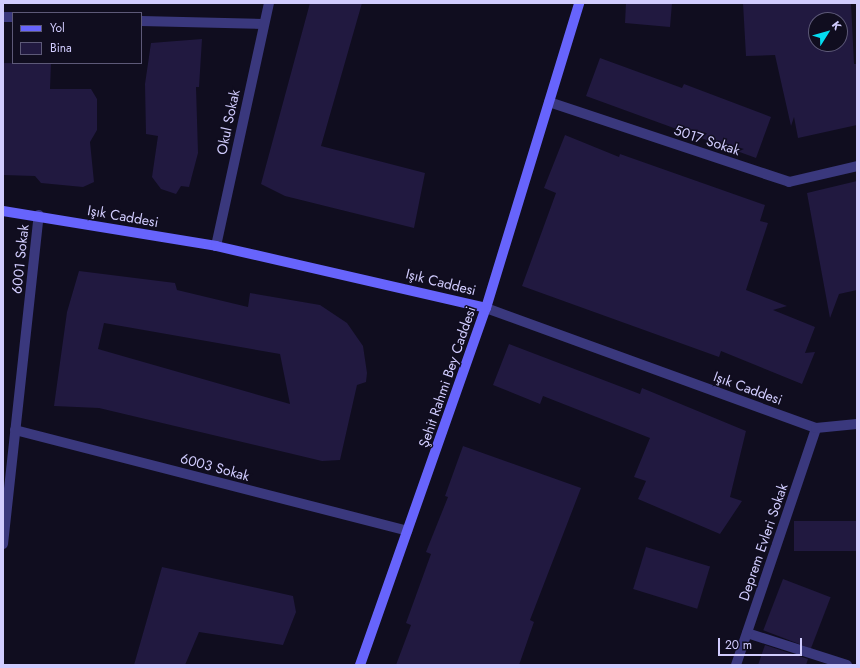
<!DOCTYPE html>
<meta charset="utf-8">
<style>
body{margin:0}
#map{position:relative;width:860px;height:668px;overflow:hidden;background:#100d1f;font-family:Jost,sans-serif}
div>[style]{position:absolute}
.building>*{inset:0;background:#211940;transform-origin:0 0}
.minor>*{height:10px;margin:-5px;padding:0 5px;transform-origin:5px;border-radius:5px;background:#3a387d}
.tertiary>*{height:10px;margin:-5px;padding:0 5px;transform-origin:5px;border-radius:5px;background:#3a387d}
.secondary>*{height:10px;margin:-5px;padding:0 5px;transform-origin:5px;border-radius:5px;background:#6764fc}
span{translate:-50% -50%;white-space:nowrap;text-align:center;line-height:1.15;-webkit-text-stroke:3px #100d1f;paint-order:stroke}
.street-label{font-size:14px;color:#d1ccfe}
.frame{position:absolute;inset:0;border:4px solid #d1ccfe;pointer-events:none}
.legend{position:absolute;left:12px;top:12px;width:130px;height:52px;box-sizing:border-box;background:#100d1f;border:1px solid #5d5978;margin:0;padding:5px 7px;list-style:none;font-size:12px;color:#d1ccfe}
.legend li{display:flex;align-items:center;gap:8px;height:20px}
.legend b{width:20px;border:1px solid #5d5978}
.north{position:absolute;left:808px;top:12px;width:40px;height:40px;box-sizing:border-box;background:#100d1f;border:1px solid #5d5978;border-radius:50%;rotate:53deg;font-size:11px;font-weight:700;line-height:16px;text-align:center;color:#d1ccfe}
.north::after{content:'';display:block;margin:auto;width:14px;height:18px;background:#04dcf1;clip-path:polygon(50% 0,100% 100%,50% 72%,0 100%)}
.scale{position:absolute;left:718px;top:638px;width:84px;height:18px;box-sizing:border-box;border:2px solid #d1ccfe;border-top:0;padding-left:5px;font-size:12px;line-height:14px;white-space:nowrap;color:#d1ccfe;-webkit-text-stroke:3px #100d1f;paint-order:stroke}
</style>
<div id="map">
<div class="building">
<div style="clip-path:polygon(310px 3px,362px 3px,321px 146px,425px 173px,414px 228px,285px 196px,261px 184px)"></div>
<div style="clip-path:polygon(626px 3px,672px 3px,670px 27px,625px 23px)"></div>
<div style="clip-path:polygon(evenodd,743px 3px,851px 3px,854px 64px,857px 64px,857px 125px,798px 138px,794px 117px,791px 126px,775px 55px,746px 56px,743px 3px,816px 20px,840px 20px,840px 44px,816px 44px,816px 20px)"></div>
<div style="clip-path:polygon(202px 39px,199px 87px,196px 87px,198px 153px,189px 187px,181px 186px,176px 194px,161px 189px,152px 177px,158px 136px,146px 134px,145px 84px,151px 43px)"></div>
<div style="clip-path:polygon(600px 58px,682px 88px,684px 84px,771px 117px,756px 158px,586px 96px)"></div>
<div style="clip-path:polygon(3px 63px,51px 63px,50px 89px,91px 89px,97px 99px,97px 130px,90px 142px,94px 182px,83px 187px,41px 183px,35px 176px,3px 175px)"></div>
<div style="clip-path:polygon(565px 135px,619px 157px,620px 154px,765px 205px,760px 221px,768px 223px,746px 290px,787px 306px,773px 310px,815px 327px,805px 353px,815px 352px,802px 384px,721px 351px,719px 357px,522px 286px,556px 193px,544px 188px)"></div>
<div style="clip-path:polygon(857px 181px,857px 290px,839px 294px,830px 318px,807px 193px)"></div>
<div style="clip-path:polygon(evenodd,79px 271px,175px 283px,177px 290px,248px 307px,250px 293px,320px 305px,347px 323px,363px 346px,367px 373px,366px 382px,357px 385px,340px 460px,322px 461px,99px 408px,54px 406px,67px 312px,79px 271px,104px 323px,280px 354px,290px 404px,98px 349px,104px 323px)"></div>
<div style="clip-path:polygon(509px 344px,640px 394px,642px 388px,746px 431px,730px 497px,742px 501px,720px 534px,638px 499px,646px 481px,634px 477px,650px 438px,543px 396px,540px 404px,493px 385px)"></div>
<div style="clip-path:polygon(463px 446px,581px 488px,530px 620px,534px 622px,519px 665px,396px 665px,411px 625px,406px 623px,431px 554px,426px 552px,448px 497px,445px 496px)"></div>
<div style="left:857px;top:521px;width:30px;height:63px;rotate:90deg"></div>
<div style="left:646px;top:547px;width:67px;height:44px;rotate:17deg"></div>
<div style="clip-path:polygon(162px 567px,293px 596px,296px 612px,283px 645px,199px 632px,185px 665px,134px 665px)"></div>
<div style="left:783px;top:579px;width:51px;height:55px;rotate:21deg"></div>
<div style="clip-path:polygon(765px 645px,808px 659px,806px 665px,758px 665px)"></div>
</div>
<div class="minor">
<div style="left:3px;top:17px;width:10px"></div>
<div style="left:141px;top:21px;width:122px;rotate:1.4deg"></div>
<div style="left:549px;top:102px;width:253px;rotate:18.4deg"></div>
<div style="left:789px;top:182px;width:70px;rotate:-13.2deg"></div>
<div style="left:216px;top:246px;width:249px;rotate:-77.7deg"></div>
<div style="left:15px;top:430px;width:405px;rotate:14.4deg"></div>
<div style="left:3px;top:544px;width:331px;rotate:-83.8deg"></div>
<div style="left:747px;top:633px;width:105px;rotate:17.7deg"></div>
<div style="left:736px;top:665px;width:250px;rotate:-71.3deg"></div>
</div>
<div class="tertiary">
<div style="left:486px;top:308px;width:351px;rotate:20deg"></div>
<div style="left:816px;top:428px;width:41px;rotate:-5.6deg"></div>
</div>
<div class="secondary">
<div style="left:3px;top:211px;width:216px;rotate:9.3deg"></div>
<div style="left:216px;top:246px;width:277px;rotate:12.9deg"></div>
<div style="left:360px;top:665px;width:379px;rotate:-70.6deg"></div>
<div style="left:486px;top:308px;width:319px;rotate:-73deg"></div>
</div>
<div class="street-label">
<span style="left:228px;top:122px;rotate:-78deg">Okul Sokak</span>
<span style="left:707px;top:140px;rotate:18deg">5017 Sokak</span>
<span style="left:123px;top:216px;rotate:10deg">Işık Caddesi</span>
<span style="left:20px;top:259px;rotate:-84deg">6001 Sokak</span>
<span style="left:441px;top:282px;rotate:14deg">Işık Caddesi</span>
<span style="left:447px;top:377px;rotate:-71deg">Şehit Rahmi Bey Caddesi</span>
<span style="left:748px;top:388px;rotate:20deg">Işık Caddesi</span>
<span style="left:215px;top:467px;rotate:15deg">6003 Sokak</span>
<span style="left:763px;top:542px;rotate:-71deg">Deprem Evleri Sokak</span>
</div>
<div class="frame"></div>
<ul class="legend">
<li><b style="height:5px;background:#6764fc"></b>Yol</li>
<li><b style="height:11px;background:#211940"></b>Bina</li>
</ul>
<div class="north">K</div>
<div class="scale">20 m</div>
</div>
